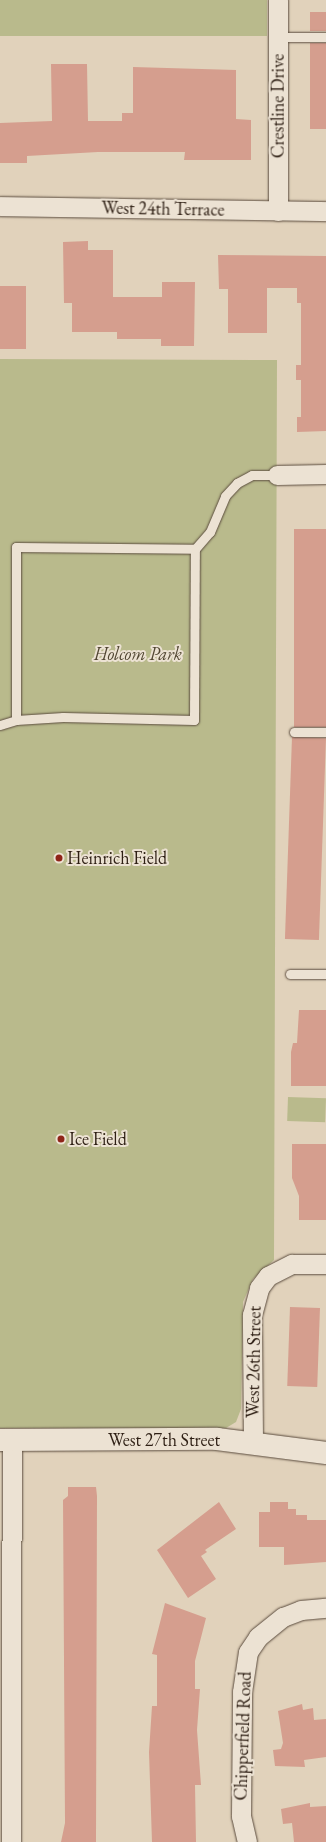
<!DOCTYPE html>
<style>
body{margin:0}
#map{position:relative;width:326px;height:1842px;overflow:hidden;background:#e1d2bb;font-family:"EB Garamond",serif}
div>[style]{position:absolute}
.green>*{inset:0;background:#b9ba8c;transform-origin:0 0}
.building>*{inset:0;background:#d59e8e;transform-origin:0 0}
.roads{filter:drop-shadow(0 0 1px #5b4c3e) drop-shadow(0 0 1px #5b4c3e)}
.lane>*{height:9px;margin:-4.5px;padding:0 4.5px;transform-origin:4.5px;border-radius:4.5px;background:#ece2d3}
.street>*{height:19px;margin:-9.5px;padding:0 9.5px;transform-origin:9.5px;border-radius:9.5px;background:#ece2d3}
.secondary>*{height:22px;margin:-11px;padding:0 11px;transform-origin:11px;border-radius:11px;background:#ece2d3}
.dots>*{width:11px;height:11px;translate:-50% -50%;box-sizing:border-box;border:2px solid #ece2d3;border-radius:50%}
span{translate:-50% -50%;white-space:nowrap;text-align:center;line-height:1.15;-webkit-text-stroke:4px #ece2d3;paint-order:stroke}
.street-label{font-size:18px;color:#2e1f14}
.park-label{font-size:18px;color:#514632;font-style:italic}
.poi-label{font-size:18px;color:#2e1f14}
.left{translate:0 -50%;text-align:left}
</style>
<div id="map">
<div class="green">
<div style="left:0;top:0;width:267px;height:36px"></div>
<div style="clip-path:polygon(0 359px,277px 360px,274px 1260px,253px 1279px,243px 1302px,241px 1409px,236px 1422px,226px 1428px,0 1428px)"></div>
<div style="left:288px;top:1097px;width:38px;height:24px;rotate:2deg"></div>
</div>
<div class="building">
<div style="left:310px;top:12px;width:16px;height:19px"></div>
<div style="left:310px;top:43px;width:16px;height:86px"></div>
<div style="clip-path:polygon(51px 64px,87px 64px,88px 121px,122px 121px,122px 113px,133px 113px,133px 67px,236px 70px,236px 119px,251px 120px,251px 160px,184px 160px,185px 152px,98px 152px,27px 156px,27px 163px,0 163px,0 123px,52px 121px)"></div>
<div style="clip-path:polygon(88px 241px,88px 250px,113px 250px,113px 297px,162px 297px,162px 282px,195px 282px,194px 346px,161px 346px,161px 339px,117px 339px,117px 332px,72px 332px,72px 303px,64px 303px,63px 242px)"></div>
<div style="clip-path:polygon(218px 255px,326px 256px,326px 431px,297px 432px,297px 417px,301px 417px,301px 380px,296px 380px,296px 365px,301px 365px,301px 303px,297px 303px,297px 288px,267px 288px,267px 333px,228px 333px,228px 289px,219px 289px)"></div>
<div style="left:0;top:286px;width:26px;height:63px"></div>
<div style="left:294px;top:529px;width:32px;height:198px"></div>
<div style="left:292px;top:737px;width:34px;height:202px;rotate:2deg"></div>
<div style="clip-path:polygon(299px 1010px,326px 1010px,326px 1086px,291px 1086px,291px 1052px,293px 1043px,297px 1043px)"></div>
<div style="clip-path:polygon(292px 1144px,326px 1144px,326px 1220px,299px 1220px,299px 1196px,292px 1178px)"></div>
<div style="left:290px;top:1307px;width:30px;height:79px;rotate:2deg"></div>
<div style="clip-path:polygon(68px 1487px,96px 1487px,97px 1496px,96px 1842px,61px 1842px,65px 1823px,63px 1500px,68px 1496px)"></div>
<div style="clip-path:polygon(219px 1502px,236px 1529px,205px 1550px,207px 1552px,201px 1556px,216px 1579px,188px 1598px,157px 1550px)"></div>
<div style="clip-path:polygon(270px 1502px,288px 1502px,288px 1509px,296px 1509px,296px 1515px,307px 1515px,307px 1520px,326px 1520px,326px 1562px,284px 1565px,284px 1547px,259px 1547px,259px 1512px,270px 1512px)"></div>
<div style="clip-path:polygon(165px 1603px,206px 1618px,195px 1661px,195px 1689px,200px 1689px,197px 1730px,201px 1785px,195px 1785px,196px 1842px,152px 1842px,149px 1752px,152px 1706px,157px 1706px,157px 1655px,152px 1654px)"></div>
<div style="clip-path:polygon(302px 1704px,303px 1710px,313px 1708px,314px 1720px,326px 1719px,326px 1757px,304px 1760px,305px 1767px,275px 1766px,273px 1750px,281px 1749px,283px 1743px,278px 1711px)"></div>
<div style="clip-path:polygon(310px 1803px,310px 1807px,326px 1806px,326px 1842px,294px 1842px,292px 1823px,283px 1824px,281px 1809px)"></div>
</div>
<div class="roads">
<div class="lane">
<div style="left:278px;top:37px;width:48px"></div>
<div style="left:16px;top:720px;width:173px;rotate:-90deg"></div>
<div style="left:16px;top:547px;width:179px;rotate:0.6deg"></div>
<div style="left:195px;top:549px;width:23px;rotate:-49deg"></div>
<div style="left:210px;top:532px;width:39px;rotate:-67deg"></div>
<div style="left:225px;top:496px;width:18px;rotate:-47deg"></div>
<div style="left:237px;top:483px;width:17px;rotate:-28deg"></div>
<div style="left:252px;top:475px;width:25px"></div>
<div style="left:0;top:725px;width:17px;rotate:-17deg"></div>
<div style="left:16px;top:720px;width:47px;rotate:-3.7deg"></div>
<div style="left:63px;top:717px;width:131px;rotate:1.3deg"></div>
<div style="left:194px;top:720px;width:171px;rotate:-89.7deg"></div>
<div style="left:294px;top:732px;width:32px"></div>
<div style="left:290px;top:974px;width:36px"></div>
</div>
<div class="street">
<div style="left:0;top:206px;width:326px;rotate:0.9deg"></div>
<div style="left:278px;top:211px;width:211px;rotate:-90deg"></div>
<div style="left:277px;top:475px;width:49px;rotate:-1.2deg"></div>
<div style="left:253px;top:1441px;width:126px;rotate:-90.5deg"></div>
<div style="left:252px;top:1315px;width:28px;rotate:-75deg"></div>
<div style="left:259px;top:1288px;width:15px;rotate:-53deg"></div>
<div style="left:268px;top:1276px;width:27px;rotate:-27deg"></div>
<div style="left:292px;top:1264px;width:34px"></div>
<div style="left:11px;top:1842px;width:402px;rotate:-89.9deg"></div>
<div style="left:247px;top:1842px;width:27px;rotate:-103deg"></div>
<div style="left:241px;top:1816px;width:124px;rotate:-89.5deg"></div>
<div style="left:242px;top:1692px;width:40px;rotate:-81.5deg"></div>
<div style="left:248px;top:1652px;width:18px;rotate:-56deg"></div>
<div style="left:258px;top:1637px;width:32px;rotate:-39deg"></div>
<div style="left:283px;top:1617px;width:19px;rotate:-21deg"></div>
<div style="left:301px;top:1610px;width:25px;rotate:-5deg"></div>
</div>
<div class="secondary">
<div style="left:0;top:1440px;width:217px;rotate:-0.3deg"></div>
<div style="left:217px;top:1439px;width:110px;rotate:7.3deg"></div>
</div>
</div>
<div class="dots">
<div style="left:59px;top:858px;background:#8f2418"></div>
<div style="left:61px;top:1139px;background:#8f2418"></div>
</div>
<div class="street-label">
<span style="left:278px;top:106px;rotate:-90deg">Crestline Drive</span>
<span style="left:163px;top:209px;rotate:1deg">West 24th Terrace</span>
<span style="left:254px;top:1362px;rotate:-89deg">West 26th Street</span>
<span style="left:164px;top:1440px">West 27th Street</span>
<span style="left:243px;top:1736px;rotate:-88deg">Chipperfield Road</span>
</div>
<div class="park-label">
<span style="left:138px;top:654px">Holcom Park</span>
</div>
<div class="poi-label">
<span class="left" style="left:67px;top:858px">Heinrich Field</span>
<span class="left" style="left:69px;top:1139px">Ice Field</span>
</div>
</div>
